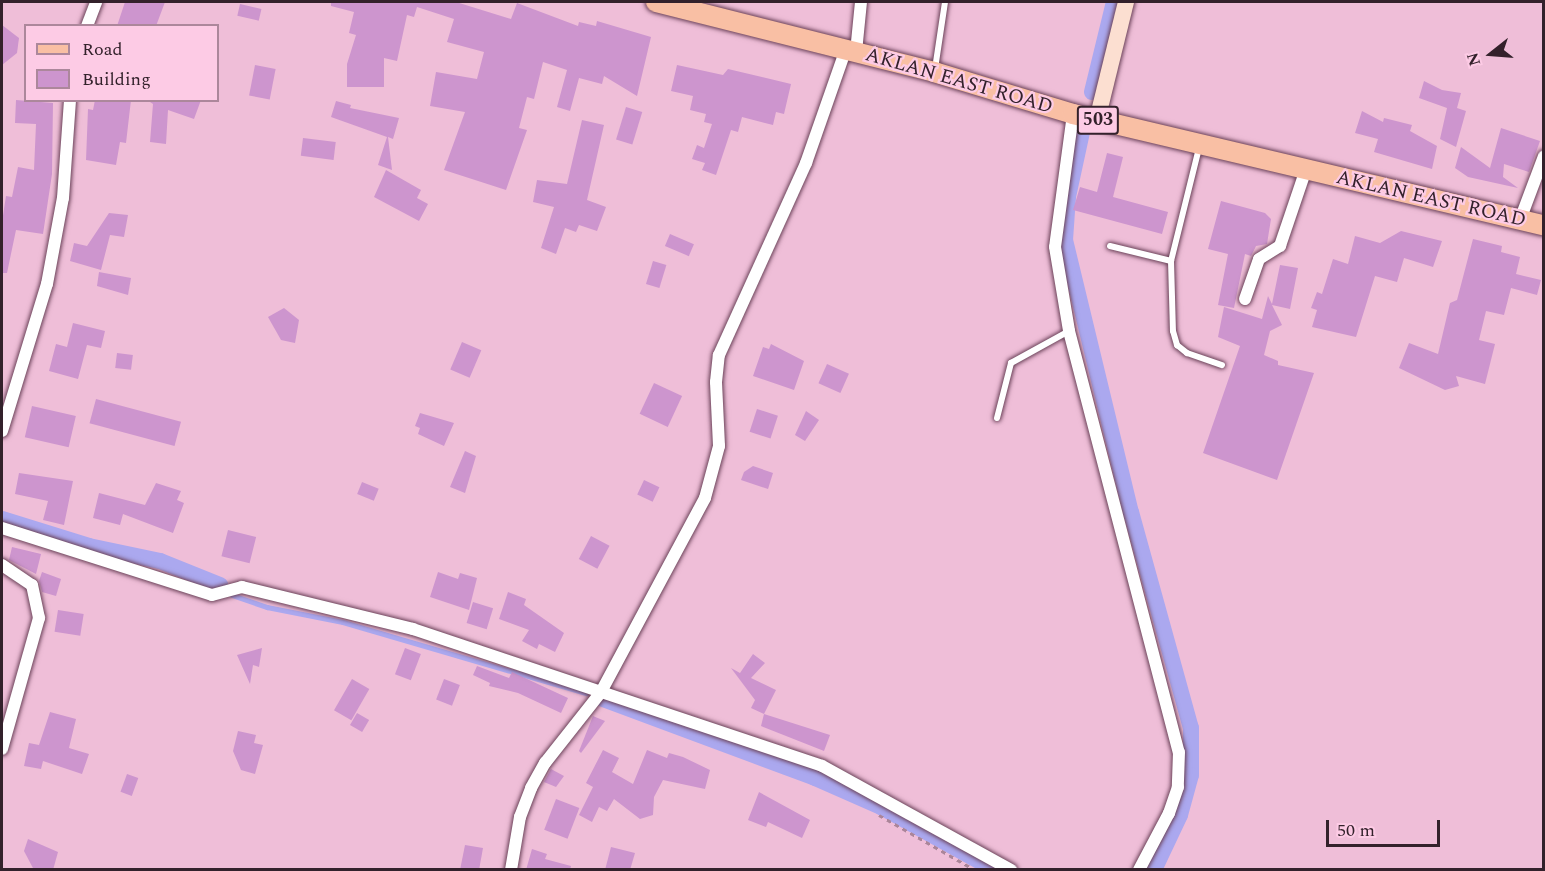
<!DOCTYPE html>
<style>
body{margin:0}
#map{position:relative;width:1545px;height:871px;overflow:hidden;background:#efbed8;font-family:Spectral,serif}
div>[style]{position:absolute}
.stream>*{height:4.5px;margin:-2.25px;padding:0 2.25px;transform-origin:2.25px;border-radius:2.25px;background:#aba8ef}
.canal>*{height:16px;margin:-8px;padding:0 8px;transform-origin:8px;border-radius:8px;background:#aba8ef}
.building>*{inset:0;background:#cd95ce;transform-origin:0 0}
.path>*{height:3px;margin-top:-1.5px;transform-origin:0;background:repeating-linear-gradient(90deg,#ab8599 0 4.5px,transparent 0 9px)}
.roads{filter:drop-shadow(0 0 2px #6b4259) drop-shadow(0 0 2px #6b4259)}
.lane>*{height:6px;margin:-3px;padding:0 3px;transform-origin:3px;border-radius:3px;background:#fff}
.street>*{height:12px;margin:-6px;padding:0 6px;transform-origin:6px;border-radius:6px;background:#fff}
.secondary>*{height:16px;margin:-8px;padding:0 8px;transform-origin:8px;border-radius:8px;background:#fcdfd1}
.primary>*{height:20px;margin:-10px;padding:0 10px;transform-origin:10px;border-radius:10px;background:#f9bfa4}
span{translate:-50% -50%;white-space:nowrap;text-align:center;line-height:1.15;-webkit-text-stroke:4.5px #fdcbe5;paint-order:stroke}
.shield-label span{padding:2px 4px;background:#fdcbe5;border:2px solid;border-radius:4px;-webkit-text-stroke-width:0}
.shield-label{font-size:18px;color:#33212b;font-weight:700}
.street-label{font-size:20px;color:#33212b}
.frame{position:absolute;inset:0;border:3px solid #33212b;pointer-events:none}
.legend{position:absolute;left:24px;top:24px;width:195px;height:78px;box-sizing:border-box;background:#fdcbe5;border:2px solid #ac879b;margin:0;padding:8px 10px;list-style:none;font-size:18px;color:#33212b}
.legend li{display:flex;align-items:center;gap:12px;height:30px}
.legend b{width:30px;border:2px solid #ac879b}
.north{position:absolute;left:1461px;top:24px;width:60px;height:60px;-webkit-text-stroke:4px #fdcbe5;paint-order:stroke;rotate:253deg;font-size:16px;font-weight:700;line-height:24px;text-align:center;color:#33212b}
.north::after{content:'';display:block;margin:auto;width:21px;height:27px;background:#33212b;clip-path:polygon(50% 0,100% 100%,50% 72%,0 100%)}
.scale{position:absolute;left:1326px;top:820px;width:114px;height:27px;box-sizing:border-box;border:3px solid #33212b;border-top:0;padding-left:8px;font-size:18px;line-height:21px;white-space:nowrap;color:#33212b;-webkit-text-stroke:4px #fdcbe5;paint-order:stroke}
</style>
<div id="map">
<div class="stream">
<div style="left:232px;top:595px;width:37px;rotate:19deg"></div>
<div style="left:267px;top:607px;width:77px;rotate:11.2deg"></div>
<div style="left:343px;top:622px;width:253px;rotate:16.3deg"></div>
</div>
<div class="canal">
<div style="left:1092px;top:92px;width:93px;rotate:-76.3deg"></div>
<div style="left:1082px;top:132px;width:66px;rotate:102.2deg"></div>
<div style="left:1068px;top:197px;width:43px;rotate:94deg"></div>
<div style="left:1065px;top:240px;width:280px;rotate:76.4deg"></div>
<div style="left:1131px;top:512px;width:224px;rotate:74.5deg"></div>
<div style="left:1191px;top:728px;width:47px;rotate:90deg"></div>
<div style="left:1191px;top:775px;width:41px;rotate:105.4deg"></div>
<div style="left:1180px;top:815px;width:61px;rotate:115.3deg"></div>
<div style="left:2px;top:519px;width:91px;rotate:17.2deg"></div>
<div style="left:89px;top:546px;width:73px;rotate:11.9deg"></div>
<div style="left:160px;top:561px;width:65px;rotate:21.8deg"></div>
<div style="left:603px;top:699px;width:226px;rotate:20.4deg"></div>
<div style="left:815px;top:778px;width:72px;rotate:23.7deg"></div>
<div style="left:881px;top:807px;width:130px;rotate:28.9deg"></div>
</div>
<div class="building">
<div style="clip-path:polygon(125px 2px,165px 2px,156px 26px,117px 26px)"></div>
<div style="clip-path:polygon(331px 2px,456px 2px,511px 19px,517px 3px,578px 26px,579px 22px,596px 26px,597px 21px,651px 37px,637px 96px,604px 76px,602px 84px,579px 78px,570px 111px,557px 107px,567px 70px,543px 62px,534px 99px,527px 97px,519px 128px,527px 130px,506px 190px,444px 170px,465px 112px,430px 106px,436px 72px,477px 79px,484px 52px,447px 42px,454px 19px,417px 7px,414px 17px,407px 15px,397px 61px,384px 58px,384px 87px,347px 87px,347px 64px,356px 35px,349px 33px,354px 12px,331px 6px)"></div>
<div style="left:240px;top:4px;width:22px;height:12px;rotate:13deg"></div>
<div style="clip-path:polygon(2px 25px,19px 38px,17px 53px,2px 65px)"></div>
<div style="left:255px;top:65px;width:21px;height:31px;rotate:11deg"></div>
<div style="clip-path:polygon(677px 65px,723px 75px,728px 69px,791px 84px,784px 114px,776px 112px,773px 125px,742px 117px,738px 132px,731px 130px,716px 175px,702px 170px,705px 163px,692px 159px,697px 145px,704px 148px,712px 124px,704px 122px,706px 114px,690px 110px,693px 96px,671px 91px)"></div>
<div style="clip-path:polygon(1424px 81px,1442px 90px,1461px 93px,1457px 108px,1466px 111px,1456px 147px,1440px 139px,1447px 108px,1419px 98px)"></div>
<div style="clip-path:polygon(16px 100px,53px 103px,52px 174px,43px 234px,16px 230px,7px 273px,2px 273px,2px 222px,6px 196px,12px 197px,18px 167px,34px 170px,36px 124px,15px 123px)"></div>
<div style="clip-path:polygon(95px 100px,131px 100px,126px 143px,120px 142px,116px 165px,86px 160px,88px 109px,93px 110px)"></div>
<div style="clip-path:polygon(147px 100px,201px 100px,194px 119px,168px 110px,166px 144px,150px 142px,153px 104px)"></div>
<div style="clip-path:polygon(336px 101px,351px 105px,350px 108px,399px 118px,393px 139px,388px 137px,392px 170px,378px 165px,387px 137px,331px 117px)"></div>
<div style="left:626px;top:107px;width:17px;height:34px;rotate:17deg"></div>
<div style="clip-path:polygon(1362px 111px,1383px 122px,1384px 118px,1412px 125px,1410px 131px,1437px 146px,1432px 169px,1374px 152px,1378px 139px,1355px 133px)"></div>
<div style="clip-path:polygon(582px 120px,604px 125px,587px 200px,606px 207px,597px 231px,579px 225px,576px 232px,565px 228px,556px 254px,541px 248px,554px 207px,533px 202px,537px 180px,567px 184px)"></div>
<div style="clip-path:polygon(1501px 128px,1540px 141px,1529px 172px,1504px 164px,1503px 177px,1518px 188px,1468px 177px,1455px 168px,1461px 147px,1490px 168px)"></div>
<div style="left:303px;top:138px;width:33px;height:18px;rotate:7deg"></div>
<div style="clip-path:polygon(1107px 153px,1123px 157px,1113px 197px,1168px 212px,1162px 234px,1073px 210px,1080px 187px,1097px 192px)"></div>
<div style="clip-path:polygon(386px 170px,421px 190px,417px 198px,428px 204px,419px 221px,374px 197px)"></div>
<div style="clip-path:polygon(1221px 201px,1265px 213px,1271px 219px,1267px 244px,1256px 246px,1251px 256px,1245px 254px,1234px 308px,1218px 305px,1228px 254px,1208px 249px)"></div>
<div style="clip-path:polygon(109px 213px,128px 215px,124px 237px,110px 235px,101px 270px,70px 261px,74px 243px,87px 246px)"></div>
<div style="clip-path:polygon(1401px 231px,1442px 241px,1433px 267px,1404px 258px,1397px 282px,1375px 276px,1356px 337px,1312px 327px,1317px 310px,1311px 308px,1317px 292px,1322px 294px,1333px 259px,1348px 264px,1355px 236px,1380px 243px)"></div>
<div style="left:670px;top:234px;width:26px;height:13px;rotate:23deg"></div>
<div style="clip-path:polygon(1473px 239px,1502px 246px,1501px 252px,1520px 257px,1516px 274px,1541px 280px,1537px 295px,1511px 288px,1504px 315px,1486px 311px,1479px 340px,1495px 344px,1485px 384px,1456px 376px,1459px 386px,1445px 390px,1399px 368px,1409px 343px,1438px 354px,1450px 303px,1457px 300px)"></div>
<div style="left:653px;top:261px;width:14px;height:24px;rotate:17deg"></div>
<div style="clip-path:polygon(1280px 265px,1298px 268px,1290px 309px,1272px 305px,1282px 325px,1270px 331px,1264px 355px,1278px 361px,1278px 365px,1314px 373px,1277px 480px,1203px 453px,1240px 346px,1218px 337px,1224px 307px,1262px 319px,1268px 296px,1272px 304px)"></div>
<div style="clip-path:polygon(99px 272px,131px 278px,128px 295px,97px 286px)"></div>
<div style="clip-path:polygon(284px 308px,299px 320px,295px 343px,281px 340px,268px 317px)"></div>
<div style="clip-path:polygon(73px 323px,105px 331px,101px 348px,87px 345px,78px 379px,49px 371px,56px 344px,67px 347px)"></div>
<div style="left:462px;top:342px;width:21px;height:30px;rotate:23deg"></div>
<div style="clip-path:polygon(771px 344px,804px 361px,794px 390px,753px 376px,763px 347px,769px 349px)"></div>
<div style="left:117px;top:353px;width:16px;height:15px;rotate:7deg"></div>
<div style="left:827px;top:364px;width:24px;height:21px;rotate:24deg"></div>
<div style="left:654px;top:383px;width:31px;height:34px;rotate:25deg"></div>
<div style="left:96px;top:399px;width:88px;height:25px;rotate:15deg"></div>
<div style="left:32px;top:406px;width:45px;height:32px;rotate:13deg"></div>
<div style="left:757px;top:409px;width:22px;height:24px;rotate:18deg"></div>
<div style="clip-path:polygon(806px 411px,819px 420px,805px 441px,795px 435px)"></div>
<div style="clip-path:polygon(420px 413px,454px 423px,444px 446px,418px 434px,420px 428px,415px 426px)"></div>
<div style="clip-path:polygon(465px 451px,476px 456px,465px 493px,450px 487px)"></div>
<div style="clip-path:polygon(753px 466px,773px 473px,768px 489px,741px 480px,744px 472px)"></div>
<div style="clip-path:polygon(19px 473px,73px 481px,64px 525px,43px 520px,48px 501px,15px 494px)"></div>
<div style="left:644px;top:480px;width:17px;height:16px;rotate:25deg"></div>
<div style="left:362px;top:482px;width:18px;height:13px;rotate:22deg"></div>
<div style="clip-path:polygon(156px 483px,181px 491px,177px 500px,184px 503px,173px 533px,123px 514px,120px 525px,93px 518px,99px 493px,145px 505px)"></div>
<div style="left:228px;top:530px;width:29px;height:27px;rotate:14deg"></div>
<div style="left:591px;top:536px;width:21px;height:26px;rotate:28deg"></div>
<div style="clip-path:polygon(12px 547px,41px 554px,36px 574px,9px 560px)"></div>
<div style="clip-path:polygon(42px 572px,61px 579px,56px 596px,42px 592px,39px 581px)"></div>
<div style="clip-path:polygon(438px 572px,458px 579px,460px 573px,477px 578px,469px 610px,430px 597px)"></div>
<div style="clip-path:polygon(508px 592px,526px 599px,524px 605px,564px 633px,555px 652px,539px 644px,537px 649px,522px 641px,529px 630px,499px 619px)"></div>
<div style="left:473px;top:602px;width:21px;height:22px;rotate:17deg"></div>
<div style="left:58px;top:610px;width:26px;height:22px;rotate:9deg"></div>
<div style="clip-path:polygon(262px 648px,259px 667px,253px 665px,250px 684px,237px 655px)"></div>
<div style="left:405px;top:648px;width:17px;height:28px;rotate:21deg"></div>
<div style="clip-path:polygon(753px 654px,765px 663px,751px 678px,776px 690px,764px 714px,751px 708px,755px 700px,731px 668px,740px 673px)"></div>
<div style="clip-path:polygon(477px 666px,509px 678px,512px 672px,568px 698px,561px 713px,518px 693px,489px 686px,490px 683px,473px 675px)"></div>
<div style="left:352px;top:679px;width:20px;height:36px;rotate:30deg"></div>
<div style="left:444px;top:679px;width:17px;height:22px;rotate:21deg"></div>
<div style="clip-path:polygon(50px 712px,76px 719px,69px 748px,89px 754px,82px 774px,43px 761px,41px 769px,24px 766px,29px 743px,39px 745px)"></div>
<div style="left:357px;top:713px;width:14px;height:14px;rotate:30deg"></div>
<div style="clip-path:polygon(764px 714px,830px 735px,824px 751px,761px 726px)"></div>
<div style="clip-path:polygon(593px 716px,605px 721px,581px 753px,579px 751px)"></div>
<div style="clip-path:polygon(238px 731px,256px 735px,254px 743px,263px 745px,255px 774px,241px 770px,233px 751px)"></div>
<div style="clip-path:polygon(603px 750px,619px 758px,612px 772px,633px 784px,647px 750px,667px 758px,669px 753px,683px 757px,710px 770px,705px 789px,663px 780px,654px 797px,653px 815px,640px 819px,614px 799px,607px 811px,599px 807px,592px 822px,579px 815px,593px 787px,586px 783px)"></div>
<div style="clip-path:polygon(551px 769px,564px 776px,556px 787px,544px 782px)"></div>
<div style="left:127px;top:774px;width:12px;height:19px;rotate:20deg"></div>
<div style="clip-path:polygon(759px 792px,810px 820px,802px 838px,768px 822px,766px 827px,748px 820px)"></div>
<div style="left:556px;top:799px;width:25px;height:33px;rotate:21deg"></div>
<div style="clip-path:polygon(28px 839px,58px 852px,53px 870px,34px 870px,24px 851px)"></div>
<div style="clip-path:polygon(465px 845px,483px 848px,479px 870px,460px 870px)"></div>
<div style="clip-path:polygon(611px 847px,635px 853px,630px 870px,605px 870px)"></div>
<div style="clip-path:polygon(532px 849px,547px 854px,545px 859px,571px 866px,570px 870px,526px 870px)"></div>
</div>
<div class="path">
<div style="left:879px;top:815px;width:111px;rotate:29.8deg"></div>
</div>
<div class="roads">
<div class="lane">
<div style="left:935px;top:69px;width:68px;rotate:-81.5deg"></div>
<div style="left:1199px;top:148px;width:116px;rotate:103.9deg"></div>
<div style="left:1171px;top:261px;width:70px;rotate:88.4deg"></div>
<div style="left:1173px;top:331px;width:15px;rotate:74deg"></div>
<div style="left:1177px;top:345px;width:13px;rotate:39deg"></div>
<div style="left:1187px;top:353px;width:37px;rotate:19deg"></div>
<div style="left:1110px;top:246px;width:63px;rotate:13.8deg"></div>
<div style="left:997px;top:418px;width:57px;rotate:-75.7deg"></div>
<div style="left:1011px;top:363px;width:66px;rotate:-28.9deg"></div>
</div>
<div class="street">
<div style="left:87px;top:26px;width:26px;rotate:-69deg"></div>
<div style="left:856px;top:52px;width:50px;rotate:-84.3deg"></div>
<div style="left:1073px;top:114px;width:134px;rotate:97.7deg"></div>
<div style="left:1055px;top:247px;width:85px;rotate:80.5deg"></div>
<div style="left:1069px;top:331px;width:435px;rotate:75.4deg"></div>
<div style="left:1179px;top:752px;width:35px;rotate:92deg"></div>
<div style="left:1178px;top:787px;width:28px;rotate:109deg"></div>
<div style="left:1169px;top:813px;width:64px;rotate:117.8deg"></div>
<div style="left:1520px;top:220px;width:68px;rotate:-69.4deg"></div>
<div style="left:1245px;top:299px;width:42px;rotate:-70.7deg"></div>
<div style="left:1259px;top:259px;width:25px;rotate:-32deg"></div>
<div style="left:1280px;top:246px;width:81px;rotate:-71.3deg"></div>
<div style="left:2px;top:431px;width:154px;rotate:-73deg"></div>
<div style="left:47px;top:284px;width:87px;rotate:-79.5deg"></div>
<div style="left:63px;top:198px;width:98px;rotate:-85.9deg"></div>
<div style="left:2px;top:528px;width:220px;rotate:17.7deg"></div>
<div style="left:212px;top:595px;width:31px;rotate:-15deg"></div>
<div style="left:242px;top:587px;width:176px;rotate:13.8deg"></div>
<div style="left:413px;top:629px;width:431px;rotate:18.5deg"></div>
<div style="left:822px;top:766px;width:216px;rotate:28.8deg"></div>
<div style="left:2px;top:565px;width:36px;rotate:34deg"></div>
<div style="left:32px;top:585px;width:34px;rotate:78deg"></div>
<div style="left:39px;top:618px;width:136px;rotate:105.8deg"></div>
<div style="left:511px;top:870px;width:54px;rotate:-80.4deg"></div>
<div style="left:520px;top:817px;width:31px;rotate:-69deg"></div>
<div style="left:531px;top:788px;width:29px;rotate:-61deg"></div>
<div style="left:545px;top:763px;width:90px;rotate:-51.7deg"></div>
<div style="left:601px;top:692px;width:220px;rotate:-61.8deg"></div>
<div style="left:705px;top:498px;width:54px;rotate:-74.9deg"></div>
<div style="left:719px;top:446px;width:64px;rotate:-92.7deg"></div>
<div style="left:716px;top:382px;width:27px;rotate:-84deg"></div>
<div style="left:719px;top:355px;width:211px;rotate:-65.6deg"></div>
<div style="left:806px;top:163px;width:121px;rotate:-70.7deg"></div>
</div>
<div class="secondary">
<div style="left:1097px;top:120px;width:122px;rotate:-76.2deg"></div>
</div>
<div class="primary">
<div style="left:656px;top:2px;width:287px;rotate:14.1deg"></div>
<div style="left:934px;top:72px;width:145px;rotate:16.8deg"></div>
<div style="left:1073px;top:114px;width:484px;rotate:13.3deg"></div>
</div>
</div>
<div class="shield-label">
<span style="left:1098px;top:120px">503</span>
</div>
<div class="street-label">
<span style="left:959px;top:81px;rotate:16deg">AKLAN EAST ROAD</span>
<span style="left:1431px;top:199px;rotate:13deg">AKLAN EAST ROAD</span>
</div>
<div class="frame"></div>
<ul class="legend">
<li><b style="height:8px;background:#f9bfa4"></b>Road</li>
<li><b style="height:16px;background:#cd95ce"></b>Building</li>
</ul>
<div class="north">N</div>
<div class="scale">50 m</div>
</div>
